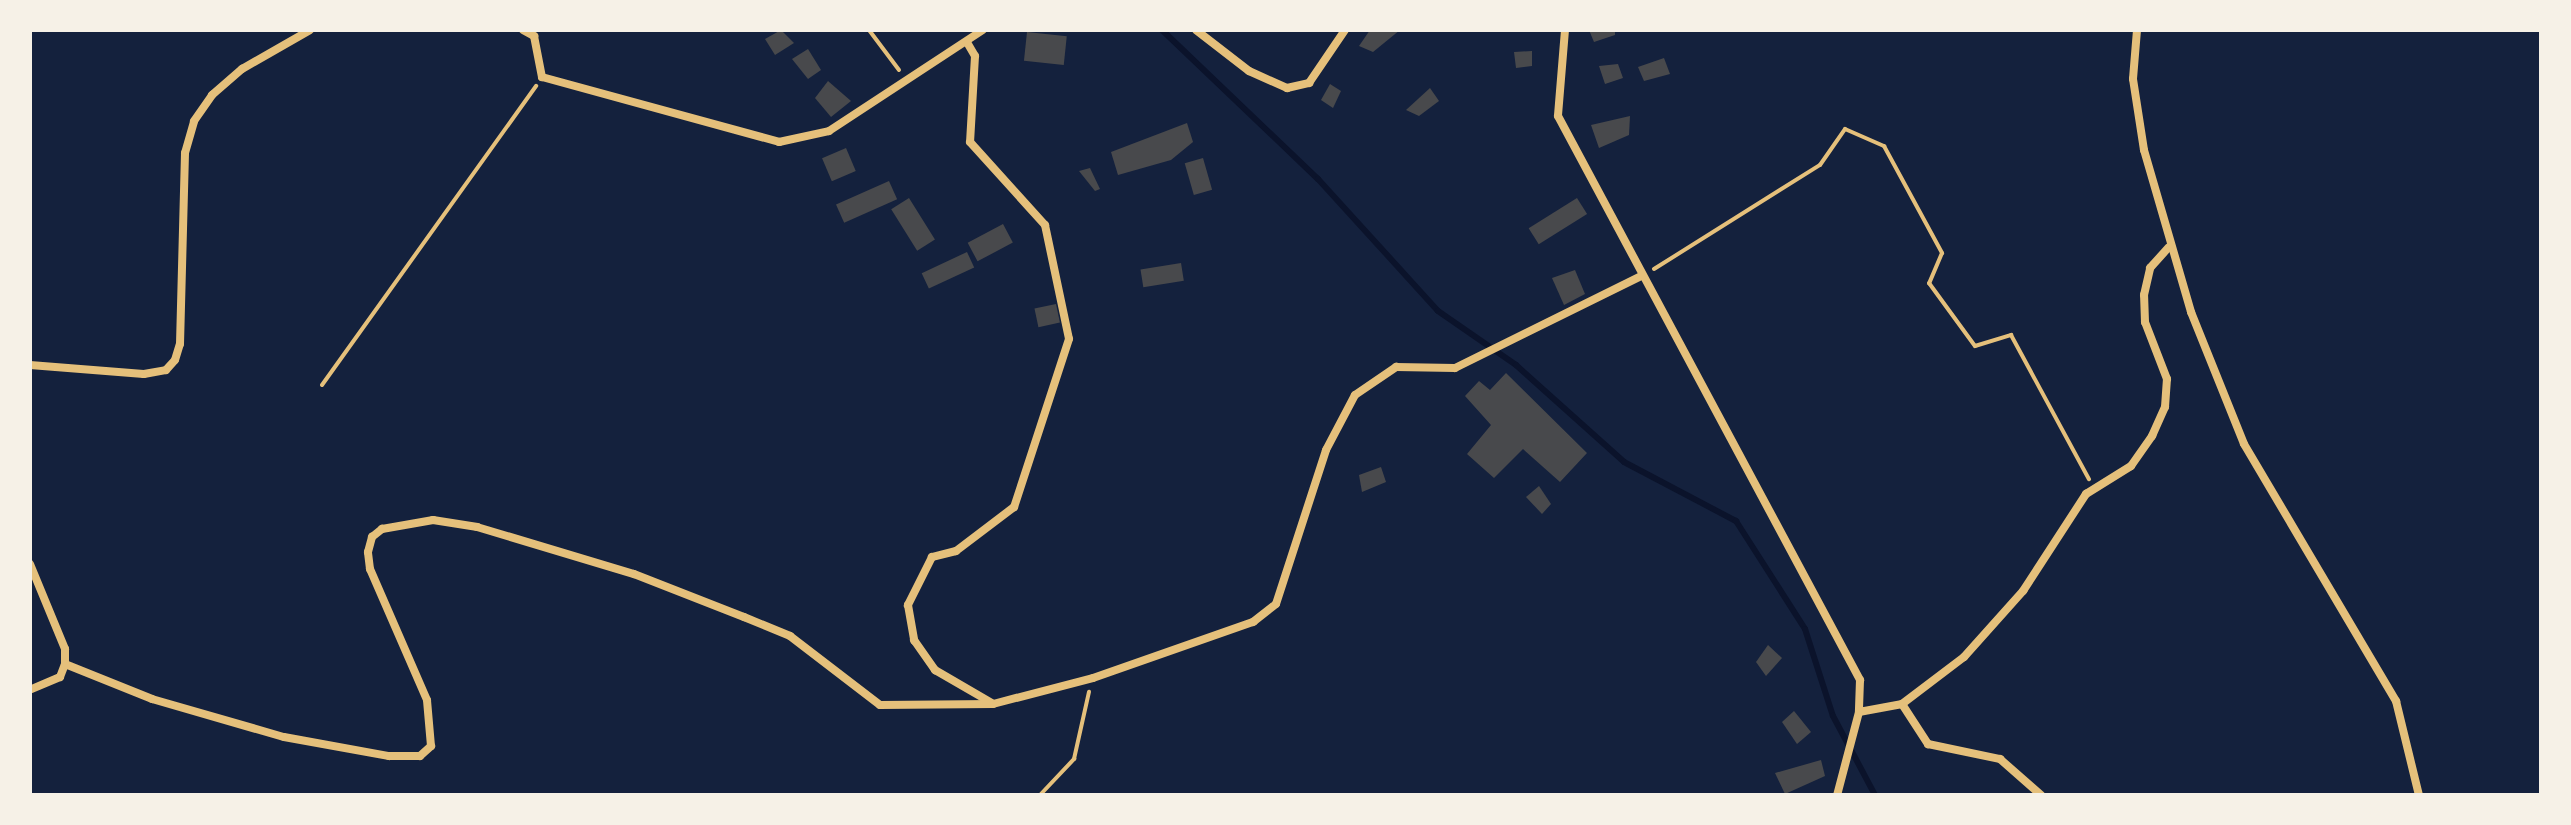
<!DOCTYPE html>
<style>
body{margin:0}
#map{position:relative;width:2571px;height:825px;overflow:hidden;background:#14213d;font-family:"PT Sans",sans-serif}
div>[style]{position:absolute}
.stream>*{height:6px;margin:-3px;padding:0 3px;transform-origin:3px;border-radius:3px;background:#0b132b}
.building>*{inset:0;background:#48494c;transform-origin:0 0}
.path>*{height:4px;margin:-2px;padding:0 2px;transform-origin:2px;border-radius:2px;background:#e5c07b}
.minor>*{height:8px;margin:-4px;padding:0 4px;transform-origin:4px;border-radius:4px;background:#e5c07b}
span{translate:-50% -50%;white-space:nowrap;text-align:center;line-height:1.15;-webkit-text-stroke:8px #f6f1e7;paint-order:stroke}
.frame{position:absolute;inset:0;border:32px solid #f6f1e7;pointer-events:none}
</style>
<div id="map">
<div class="stream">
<div style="left:1162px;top:30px;width:216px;rotate:43.7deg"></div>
<div style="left:1318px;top:179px;width:178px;rotate:47.7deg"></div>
<div style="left:1438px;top:311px;width:95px;rotate:34.7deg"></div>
<div style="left:1516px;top:365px;width:145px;rotate:41.9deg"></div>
<div style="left:1624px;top:462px;width:127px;rotate:27.8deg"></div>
<div style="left:1736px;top:521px;width:128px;rotate:57.4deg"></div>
<div style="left:1805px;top:629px;width:91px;rotate:72.2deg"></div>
<div style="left:1833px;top:716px;width:89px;rotate:62deg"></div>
</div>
<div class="building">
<div style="clip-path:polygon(781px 30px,794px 43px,775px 55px,765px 39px)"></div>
<div style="clip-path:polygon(1370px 30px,1400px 30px,1373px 52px,1359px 46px)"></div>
<div style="clip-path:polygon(1589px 30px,1615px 30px,1615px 35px,1594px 42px)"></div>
<div style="left:1027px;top:32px;width:40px;height:29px;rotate:6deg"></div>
<div style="clip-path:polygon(808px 49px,821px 70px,808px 79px,792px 59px)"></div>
<div style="clip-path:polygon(1532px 51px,1532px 66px,1516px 68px,1514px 52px)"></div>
<div style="clip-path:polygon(1664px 58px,1670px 74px,1644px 81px,1638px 67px)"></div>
<div style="clip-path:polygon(1618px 64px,1623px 78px,1605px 84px,1599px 66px)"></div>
<div style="clip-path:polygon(828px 81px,851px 101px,831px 117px,815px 98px)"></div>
<div style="clip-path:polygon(1330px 84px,1341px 91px,1333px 108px,1321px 100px)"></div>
<div style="clip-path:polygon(1430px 88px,1439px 101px,1419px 116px,1406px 110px)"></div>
<div style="clip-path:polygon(1630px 116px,1629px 135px,1599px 148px,1591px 125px)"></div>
<div style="clip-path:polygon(1187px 123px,1193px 142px,1171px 160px,1118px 175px,1111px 152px)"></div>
<div style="left:846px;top:148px;width:25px;height:26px;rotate:67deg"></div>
<div style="left:1203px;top:158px;width:33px;height:19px;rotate:74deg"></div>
<div style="clip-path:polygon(1090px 168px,1100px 189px,1095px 191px,1079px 171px)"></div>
<div style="left:889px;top:181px;width:20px;height:58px;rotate:66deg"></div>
<div style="left:909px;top:198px;width:49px;height:21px;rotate:58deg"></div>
<div style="left:1577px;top:198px;width:19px;height:57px;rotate:58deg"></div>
<div style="left:1003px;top:224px;width:21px;height:40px;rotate:62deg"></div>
<div style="left:967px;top:252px;width:17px;height:50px;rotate:65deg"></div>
<div style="left:1181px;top:263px;width:18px;height:41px;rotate:81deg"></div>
<div style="clip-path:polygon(1575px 270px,1585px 294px,1564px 305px,1552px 278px)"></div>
<div style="left:1056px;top:304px;width:19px;height:22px;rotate:78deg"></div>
<div style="clip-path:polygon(1506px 373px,1587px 453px,1560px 482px,1523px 449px,1494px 478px,1467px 454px,1491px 425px,1465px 396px,1479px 381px,1490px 390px)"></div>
<div style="clip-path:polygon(1381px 467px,1386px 482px,1362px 492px,1359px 475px)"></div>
<div style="clip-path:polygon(1539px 486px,1551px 504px,1542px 514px,1526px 497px)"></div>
<div style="clip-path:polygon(1768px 645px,1782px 658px,1766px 676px,1756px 662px)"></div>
<div style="clip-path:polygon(1794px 711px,1811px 732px,1797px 744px,1782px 722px)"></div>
<div style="clip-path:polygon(1821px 760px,1825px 776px,1785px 794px,1775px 773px)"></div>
</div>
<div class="path">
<div style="left:869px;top:30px;width:50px;rotate:53.1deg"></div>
<div style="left:1654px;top:269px;width:196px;rotate:-32.1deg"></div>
<div style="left:1820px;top:165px;width:44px;rotate:-55.2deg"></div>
<div style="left:1845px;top:129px;width:43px;rotate:23.6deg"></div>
<div style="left:1884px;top:146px;width:122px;rotate:61.5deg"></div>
<div style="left:1942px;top:253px;width:33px;rotate:113deg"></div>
<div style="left:1929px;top:283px;width:78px;rotate:53.9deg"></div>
<div style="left:1975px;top:346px;width:38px;rotate:-17deg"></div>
<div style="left:2011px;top:335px;width:164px;rotate:61.6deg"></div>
<div style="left:322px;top:385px;width:368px;rotate:-54.4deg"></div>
<div style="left:1040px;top:795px;width:50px;rotate:-46.6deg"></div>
<div style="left:1074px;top:759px;width:69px;rotate:-77.4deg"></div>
</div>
<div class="minor">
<div style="left:523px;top:30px;width:13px;rotate:29deg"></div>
<div style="left:534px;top:36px;width:42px;rotate:79deg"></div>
<div style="left:542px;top:77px;width:246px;rotate:15.3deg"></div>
<div style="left:779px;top:142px;width:51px;rotate:-12.4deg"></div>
<div style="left:829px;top:131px;width:184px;rotate:-33.3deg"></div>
<div style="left:1196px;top:30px;width:67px;rotate:37.7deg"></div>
<div style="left:1249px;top:71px;width:42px;rotate:24.1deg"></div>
<div style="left:1287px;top:88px;width:23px;rotate:-13deg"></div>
<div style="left:1309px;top:83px;width:64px;rotate:-55.8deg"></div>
<div style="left:1565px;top:30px;width:86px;rotate:94.7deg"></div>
<div style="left:1558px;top:116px;width:640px;rotate:61.83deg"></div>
<div style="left:1860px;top:680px;width:32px;rotate:92deg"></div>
<div style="left:1859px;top:712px;width:86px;rotate:104.8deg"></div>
<div style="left:2137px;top:30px;width:49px;rotate:94.7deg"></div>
<div style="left:2133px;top:79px;width:72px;rotate:81.2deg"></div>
<div style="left:2144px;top:150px;width:169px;rotate:73.8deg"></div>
<div style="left:2191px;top:312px;width:142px;rotate:68.1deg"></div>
<div style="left:2244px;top:444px;width:299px;rotate:59.4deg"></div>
<div style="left:2396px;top:701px;width:97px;rotate:76.3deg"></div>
<div style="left:968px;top:44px;width:14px;rotate:60deg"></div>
<div style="left:975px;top:56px;width:86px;rotate:93.3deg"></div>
<div style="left:970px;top:142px;width:112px;rotate:47.9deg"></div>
<div style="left:1045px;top:225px;width:116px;rotate:78.1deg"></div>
<div style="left:1069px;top:339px;width:177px;rotate:108.1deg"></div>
<div style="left:1014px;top:507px;width:73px;rotate:142.8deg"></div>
<div style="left:956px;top:551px;width:25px;rotate:166deg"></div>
<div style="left:932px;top:557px;width:54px;rotate:116.6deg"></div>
<div style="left:908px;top:605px;width:36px;rotate:80deg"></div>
<div style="left:914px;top:640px;width:37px;rotate:55deg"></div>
<div style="left:935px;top:670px;width:66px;rotate:30.1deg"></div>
<div style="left:30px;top:365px;width:114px;rotate:4.5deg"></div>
<div style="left:144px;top:374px;width:22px;rotate:-10deg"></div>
<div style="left:166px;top:370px;width:13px;rotate:-48deg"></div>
<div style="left:175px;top:360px;width:17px;rotate:-73deg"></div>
<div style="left:180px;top:344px;width:191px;rotate:-88.5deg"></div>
<div style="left:185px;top:153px;width:33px;rotate:-74deg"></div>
<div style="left:194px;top:121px;width:32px;rotate:-55deg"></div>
<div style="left:212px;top:95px;width:40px;rotate:-41deg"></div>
<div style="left:242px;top:69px;width:78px;rotate:-29.8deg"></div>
<div style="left:30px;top:564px;width:92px;rotate:67.6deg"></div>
<div style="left:65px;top:649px;width:15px;rotate:90deg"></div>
<div style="left:65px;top:664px;width:14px;rotate:111deg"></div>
<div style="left:60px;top:677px;width:33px;rotate:157deg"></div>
<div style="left:65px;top:664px;width:94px;rotate:21.9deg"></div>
<div style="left:152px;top:699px;width:137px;rotate:16.1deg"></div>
<div style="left:284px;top:737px;width:107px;rotate:10.3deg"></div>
<div style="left:389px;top:756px;width:31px"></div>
<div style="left:420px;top:756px;width:15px;rotate:-42deg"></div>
<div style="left:431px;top:746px;width:46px;rotate:-95deg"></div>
<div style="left:427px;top:700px;width:143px;rotate:-113.5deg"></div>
<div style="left:370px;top:569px;width:17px;rotate:-97deg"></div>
<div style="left:368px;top:552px;width:16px;rotate:-75deg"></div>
<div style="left:372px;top:537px;width:13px;rotate:-39deg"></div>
<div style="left:382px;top:529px;width:52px;rotate:-10deg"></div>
<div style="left:433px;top:520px;width:45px;rotate:9deg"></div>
<div style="left:477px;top:527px;width:164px;rotate:16.7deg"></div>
<div style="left:634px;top:574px;width:118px;rotate:21.4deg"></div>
<div style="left:744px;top:617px;width:50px;rotate:22.4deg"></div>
<div style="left:790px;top:636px;width:113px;rotate:37.5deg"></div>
<div style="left:880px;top:705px;width:113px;rotate:-0.5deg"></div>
<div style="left:993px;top:704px;width:103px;rotate:-14.6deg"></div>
<div style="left:1093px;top:678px;width:170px;rotate:-19.3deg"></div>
<div style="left:1253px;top:622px;width:29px;rotate:-38deg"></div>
<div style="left:1276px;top:604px;width:162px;rotate:-72deg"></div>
<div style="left:1326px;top:450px;width:62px;rotate:-62.2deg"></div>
<div style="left:1355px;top:395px;width:50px;rotate:-34.3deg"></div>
<div style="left:1396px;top:367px;width:59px;rotate:1deg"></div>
<div style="left:1455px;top:368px;width:208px;rotate:-26.3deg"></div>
<div style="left:1902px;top:704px;width:48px;rotate:57deg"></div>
<div style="left:1928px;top:744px;width:74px;rotate:11.8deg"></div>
<div style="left:2000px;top:759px;width:55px;rotate:41.3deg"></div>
<div style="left:1859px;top:712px;width:44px;rotate:-10.5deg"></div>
<div style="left:1902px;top:704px;width:78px;rotate:-37.2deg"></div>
<div style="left:1964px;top:657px;width:89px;rotate:-48.2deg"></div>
<div style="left:2023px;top:591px;width:116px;rotate:-57deg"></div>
<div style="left:2086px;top:494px;width:53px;rotate:-31.9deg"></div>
<div style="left:2131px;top:466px;width:37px;rotate:-55deg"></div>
<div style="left:2152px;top:436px;width:32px;rotate:-66deg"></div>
<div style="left:2165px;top:407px;width:28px;rotate:-86deg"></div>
<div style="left:2167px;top:379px;width:61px;rotate:-111.1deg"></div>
<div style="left:2145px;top:322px;width:27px;rotate:-92deg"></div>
<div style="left:2144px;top:295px;width:28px;rotate:-77deg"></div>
<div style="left:2150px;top:268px;width:28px;rotate:-48deg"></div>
</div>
<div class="frame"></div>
</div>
